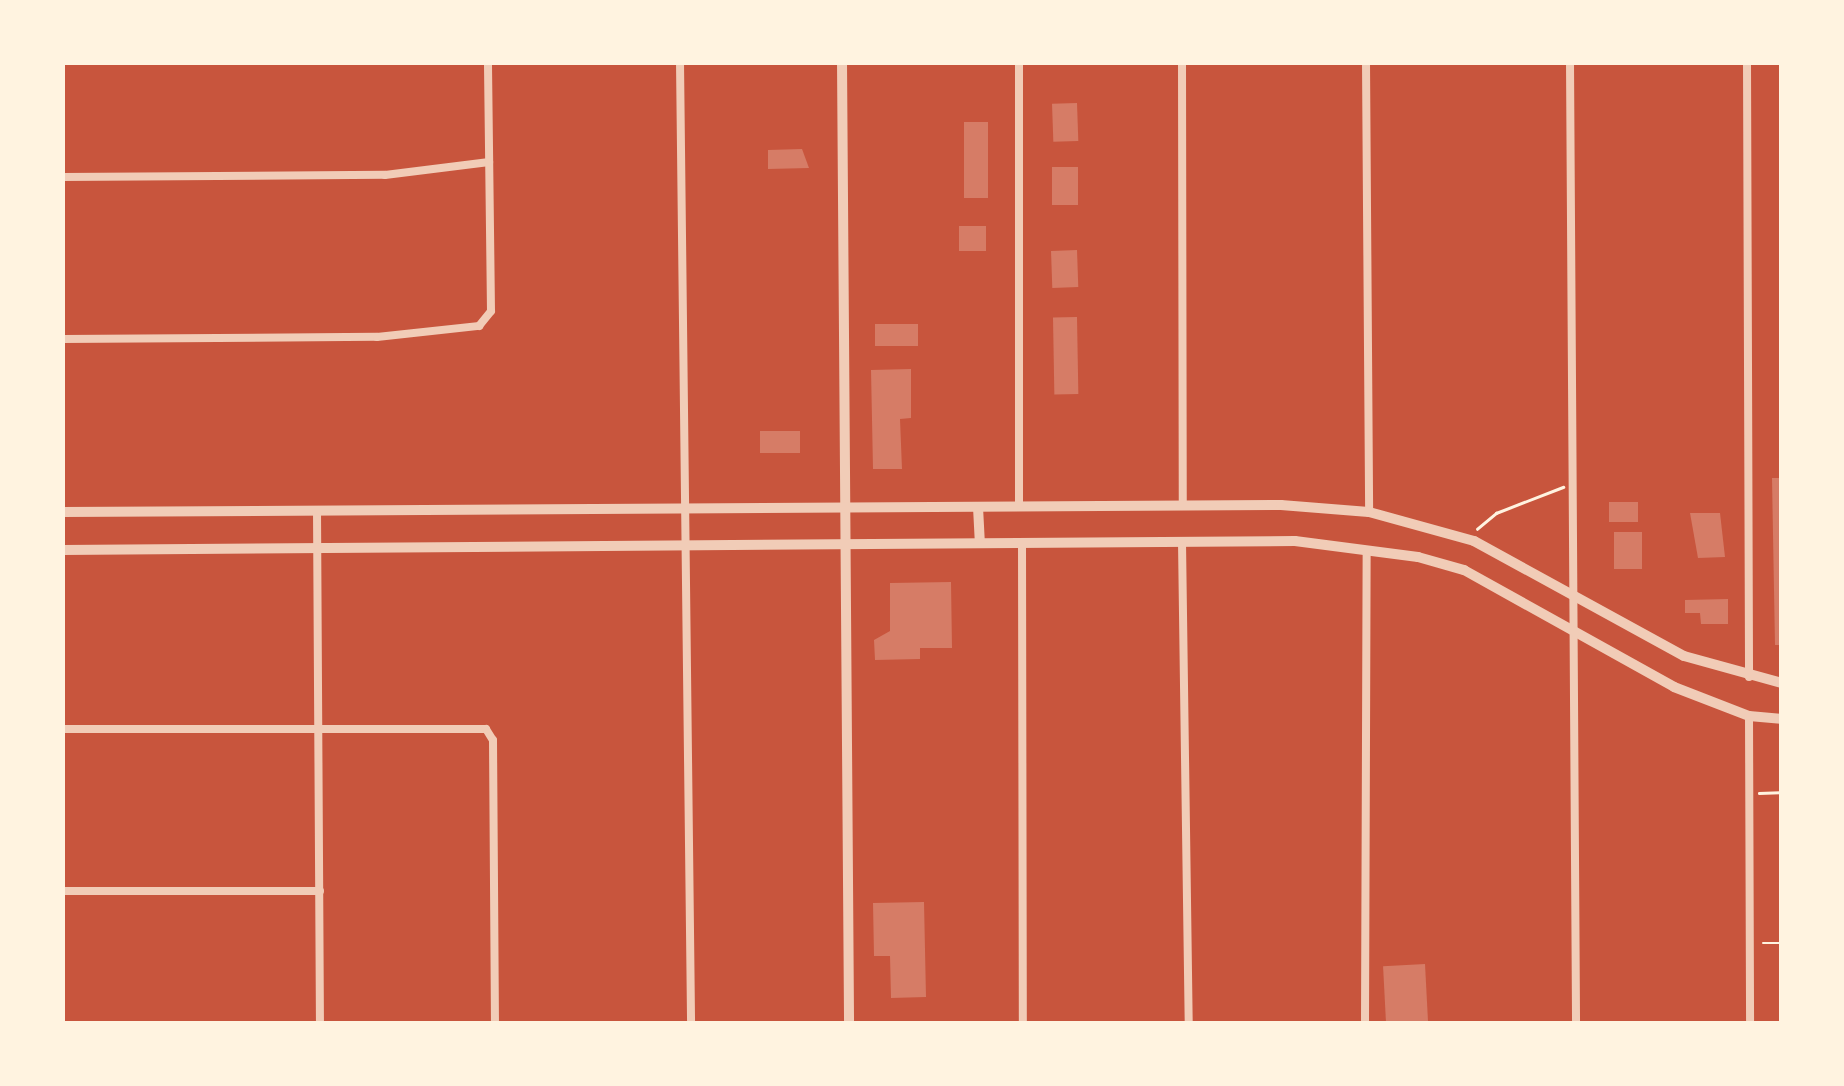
<!DOCTYPE html>
<style>
body{margin:0}
#map{position:relative;width:1844px;height:1086px;overflow:hidden;background:#c8553d;font-family:"Zilla Slab",serif}
div>[style]{position:absolute}
.building>*{inset:0;background:#d67c66;transform-origin:0 0}
.path>*{height:2.5px;margin:-1.25px;padding:0 1.25px;transform-origin:1.25px;border-radius:1.25px;background:#fff3e0}
.minor>*{height:8px;margin:-4px;padding:0 4px;transform-origin:4px;border-radius:4px;background:#f1ccb7}
.tertiary>*{height:10px;margin:-5px;padding:0 5px;transform-origin:5px;border-radius:5px;background:#f1ccb7}
span{translate:-50% -50%;white-space:nowrap;text-align:center;line-height:1.15;-webkit-text-stroke:10px #fff3e0;paint-order:stroke}
.frame{position:absolute;inset:0;border:65px solid #fff3e0;pointer-events:none}
</style>
<div id="map">
<div class="building">
<div style="left:1077px;top:103px;width:38px;height:25px;rotate:88deg"></div>
<div style="left:964px;top:122px;width:24px;height:76px"></div>
<div style="clip-path:polygon(802px 149px,809px 168px,768px 169px,768px 150px)"></div>
<div style="left:1052px;top:167px;width:26px;height:38px"></div>
<div style="left:959px;top:226px;width:27px;height:25px"></div>
<div style="left:1077px;top:250px;width:37px;height:26px;rotate:88deg"></div>
<div style="left:1077px;top:317px;width:77px;height:24px;rotate:89deg"></div>
<div style="left:918px;top:324px;width:22px;height:43px;rotate:90deg"></div>
<div style="clip-path:polygon(911px 369px,911px 418px,900px 419px,902px 469px,873px 469px,871px 370px)"></div>
<div style="left:800px;top:431px;width:22px;height:40px;rotate:90deg"></div>
<div style="clip-path:polygon(1772px 478px,1782px 478px,1782px 645px,1775px 645px)"></div>
<div style="left:1609px;top:502px;width:29px;height:20px"></div>
<div style="clip-path:polygon(1690px 513px,1720px 513px,1725px 557px,1698px 558px)"></div>
<div style="left:1642px;top:532px;width:37px;height:28px;rotate:90deg"></div>
<div style="clip-path:polygon(951px 582px,952px 648px,920px 648px,920px 659px,875px 660px,874px 640px,890px 631px,890px 583px)"></div>
<div style="clip-path:polygon(1728px 599px,1728px 624px,1701px 624px,1700px 613px,1685px 613px,1685px 600px)"></div>
<div style="clip-path:polygon(924px 902px,926px 997px,891px 998px,890px 956px,874px 956px,873px 903px)"></div>
<div style="left:1425px;top:964px;width:60px;height:42px;rotate:87deg"></div>
</div>
<div class="path">
<div style="left:1477px;top:529px;width:25px;rotate:-40deg"></div>
<div style="left:1496px;top:513px;width:72px;rotate:-21.2deg"></div>
<div style="left:1759px;top:793px;width:23px;rotate:-2deg"></div>
<div style="left:1763px;top:943px;width:19px"></div>
</div>
<div class="minor">
<div style="left:680px;top:62px;width:962px;rotate:89.34deg"></div>
<div style="left:1019px;top:62px;width:445px;rotate:90deg"></div>
<div style="left:1182px;top:62px;width:444px;rotate:89.9deg"></div>
<div style="left:1366px;top:62px;width:450px;rotate:89.6deg"></div>
<div style="left:1570px;top:62px;width:962px;rotate:89.64deg"></div>
<div style="left:1747px;top:62px;width:615px;rotate:89.81deg"></div>
<div style="left:62px;top:177px;width:323px;rotate:-0.4deg"></div>
<div style="left:385px;top:175px;width:105px;rotate:-7.1deg"></div>
<div style="left:62px;top:339px;width:315px;rotate:-0.4deg"></div>
<div style="left:377px;top:337px;width:103px;rotate:-6.2deg"></div>
<div style="left:479px;top:326px;width:19px;rotate:-51deg"></div>
<div style="left:491px;top:311px;width:249px;rotate:-90.7deg"></div>
<div style="left:317px;top:510px;width:514px;rotate:89.67deg"></div>
<div style="left:1022px;top:542px;width:482px;rotate:89.9deg"></div>
<div style="left:1182px;top:542px;width:482px;rotate:89.2deg"></div>
<div style="left:1749px;top:716px;width:308px;rotate:89.8deg"></div>
<div style="left:62px;top:729px;width:424px"></div>
<div style="left:486px;top:729px;width:13px;rotate:58deg"></div>
<div style="left:493px;top:740px;width:284px;rotate:89.6deg"></div>
<div style="left:62px;top:891px;width:258px"></div>
<div style="left:1365px;top:1024px;width:474px;rotate:-89.8deg"></div>
</div>
<div class="tertiary">
<div style="left:842px;top:62px;width:962px;rotate:89.58deg"></div>
<div style="left:978px;top:507px;width:35px;rotate:87deg"></div>
<div style="left:62px;top:512px;width:1219px;rotate:-0.33deg"></div>
<div style="left:1281px;top:505px;width:88px;rotate:4.5deg"></div>
<div style="left:1369px;top:512px;width:109px;rotate:15.4deg"></div>
<div style="left:1474px;top:541px;width:239px;rotate:28.7deg"></div>
<div style="left:1684px;top:656px;width:102px;rotate:15.4deg"></div>
<div style="left:62px;top:550px;width:1233px;rotate:-0.42deg"></div>
<div style="left:1295px;top:541px;width:124px;rotate:7.4deg"></div>
<div style="left:1418px;top:557px;width:48px;rotate:15.8deg"></div>
<div style="left:1464px;top:570px;width:240px;rotate:29.1deg"></div>
<div style="left:1674px;top:687px;width:80px;rotate:21.1deg"></div>
<div style="left:1749px;top:716px;width:33px;rotate:5deg"></div>
</div>
<div class="frame"></div>
</div>
